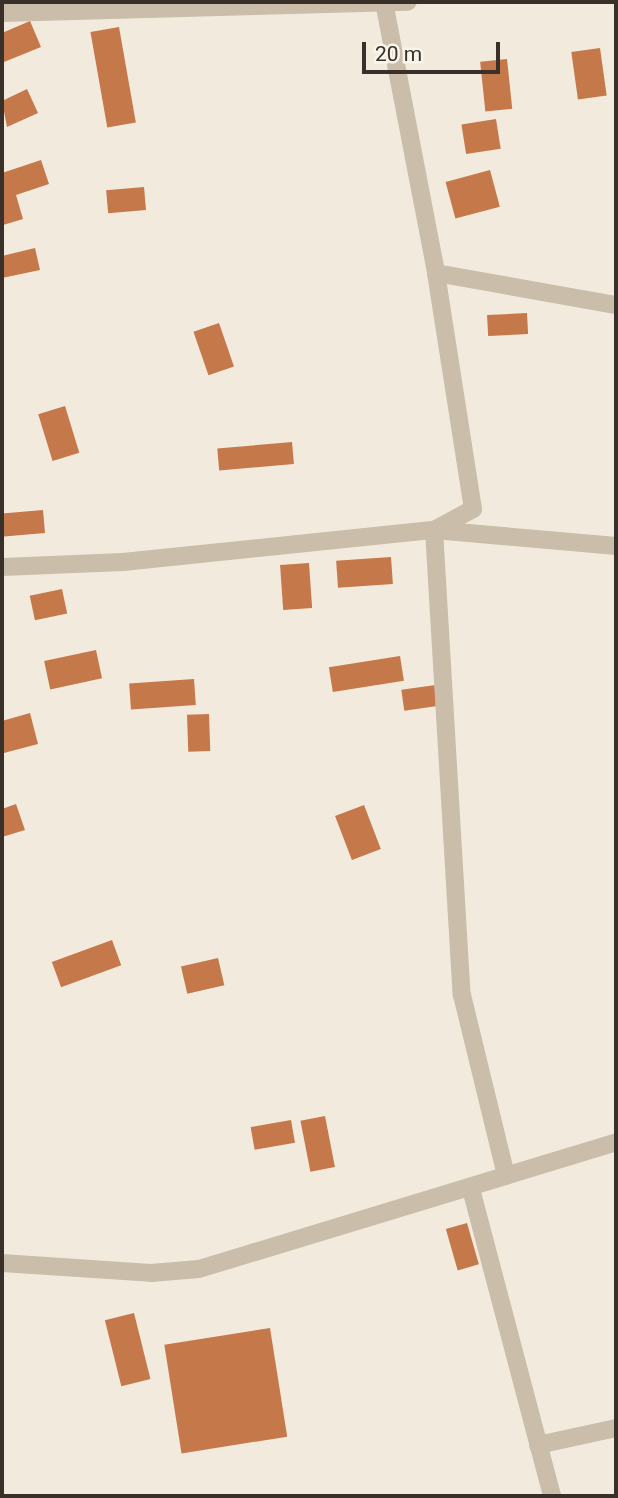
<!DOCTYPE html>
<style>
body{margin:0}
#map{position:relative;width:618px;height:1498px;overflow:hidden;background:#f2ebdd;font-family:Roboto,sans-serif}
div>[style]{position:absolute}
.building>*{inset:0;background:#c57849;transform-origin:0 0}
.minor>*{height:18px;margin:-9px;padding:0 9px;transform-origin:9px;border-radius:9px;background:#cabda9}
span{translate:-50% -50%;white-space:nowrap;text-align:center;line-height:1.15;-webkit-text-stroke:6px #faf5ea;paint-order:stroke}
.frame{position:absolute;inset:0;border:4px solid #383029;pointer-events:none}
.scale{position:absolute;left:362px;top:42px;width:138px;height:32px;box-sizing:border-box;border:4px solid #383029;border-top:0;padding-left:9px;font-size:21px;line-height:24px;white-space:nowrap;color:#383029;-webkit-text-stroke:5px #faf5ea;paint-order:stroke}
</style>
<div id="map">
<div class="building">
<div style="clip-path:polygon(30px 21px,41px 47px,4px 62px,2px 33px)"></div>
<div style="left:119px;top:27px;width:97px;height:29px;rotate:80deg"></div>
<div style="left:600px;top:48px;width:48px;height:29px;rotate:82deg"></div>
<div style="left:507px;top:59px;width:50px;height:27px;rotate:84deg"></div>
<div style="clip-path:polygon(27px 89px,38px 113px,7px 127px,2px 101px)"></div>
<div style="left:496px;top:119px;width:30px;height:35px;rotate:81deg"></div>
<div style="clip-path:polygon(41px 160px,49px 184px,16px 195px,23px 219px,3px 225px,2px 173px)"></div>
<div style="left:490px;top:170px;width:38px;height:46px;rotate:75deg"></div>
<div style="left:144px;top:187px;width:23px;height:38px;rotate:85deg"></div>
<div style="clip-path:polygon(35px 248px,40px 270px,2px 278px,2px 256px)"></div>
<div style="left:527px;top:313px;width:21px;height:40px;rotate:87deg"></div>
<div style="left:219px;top:323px;width:46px;height:27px;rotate:71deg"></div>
<div style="left:65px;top:406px;width:49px;height:28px;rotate:73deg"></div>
<div style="left:292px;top:442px;width:22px;height:75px;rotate:85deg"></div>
<div style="left:43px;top:510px;width:23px;height:41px;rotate:85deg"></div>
<div style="left:391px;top:557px;width:27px;height:55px;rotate:86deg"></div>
<div style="left:309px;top:563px;width:45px;height:29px;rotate:86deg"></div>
<div style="left:62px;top:589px;width:25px;height:33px;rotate:78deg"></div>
<div style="left:96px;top:650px;width:29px;height:53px;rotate:78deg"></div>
<div style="left:400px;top:656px;width:25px;height:72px;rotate:81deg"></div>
<div style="left:194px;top:679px;width:26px;height:65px;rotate:86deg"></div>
<div style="left:436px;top:685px;width:21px;height:35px;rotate:82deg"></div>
<div style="clip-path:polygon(30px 713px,38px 744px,4px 753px,2px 721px)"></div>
<div style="left:209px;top:714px;width:37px;height:22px;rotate:88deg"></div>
<div style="clip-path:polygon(16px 804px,25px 830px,2px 837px,2px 809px)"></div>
<div style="left:364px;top:805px;width:47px;height:31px;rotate:69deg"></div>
<div style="left:112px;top:940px;width:27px;height:64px;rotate:70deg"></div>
<div style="left:218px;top:958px;width:28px;height:38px;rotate:77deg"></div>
<div style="left:325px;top:1116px;width:52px;height:25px;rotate:79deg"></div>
<div style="left:291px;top:1120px;width:23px;height:41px;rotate:80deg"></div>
<div style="left:467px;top:1223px;width:43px;height:22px;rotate:74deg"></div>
<div style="left:134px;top:1313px;width:68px;height:30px;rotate:76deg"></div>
<div style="left:270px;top:1328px;width:110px;height:107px;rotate:81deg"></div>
</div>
<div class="minor">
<div style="left:384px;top:2px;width:276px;rotate:79.1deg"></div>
<div style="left:436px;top:273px;width:239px;rotate:81.1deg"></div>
<div style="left:473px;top:509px;width:44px;rotate:151.7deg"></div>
<div style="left:434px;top:530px;width:466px;rotate:86.6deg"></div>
<div style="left:462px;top:995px;width:186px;rotate:76.3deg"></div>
<div style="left:2px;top:13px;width:406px;rotate:-1.6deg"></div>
<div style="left:436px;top:273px;width:183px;rotate:10.1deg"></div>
<div style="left:2px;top:567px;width:121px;rotate:-2.4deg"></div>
<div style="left:123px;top:562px;width:313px;rotate:-5.9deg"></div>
<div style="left:434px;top:530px;width:183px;rotate:5deg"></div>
<div style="left:471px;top:1189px;width:318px;rotate:75.2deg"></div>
<div style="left:2px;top:1263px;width:149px;rotate:3.8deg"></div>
<div style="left:151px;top:1273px;width:48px;rotate:-4.8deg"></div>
<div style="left:199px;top:1269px;width:436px;rotate:-16.9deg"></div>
<div style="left:538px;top:1445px;width:80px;rotate:-12.3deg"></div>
</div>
<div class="frame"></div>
<div class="scale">20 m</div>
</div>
